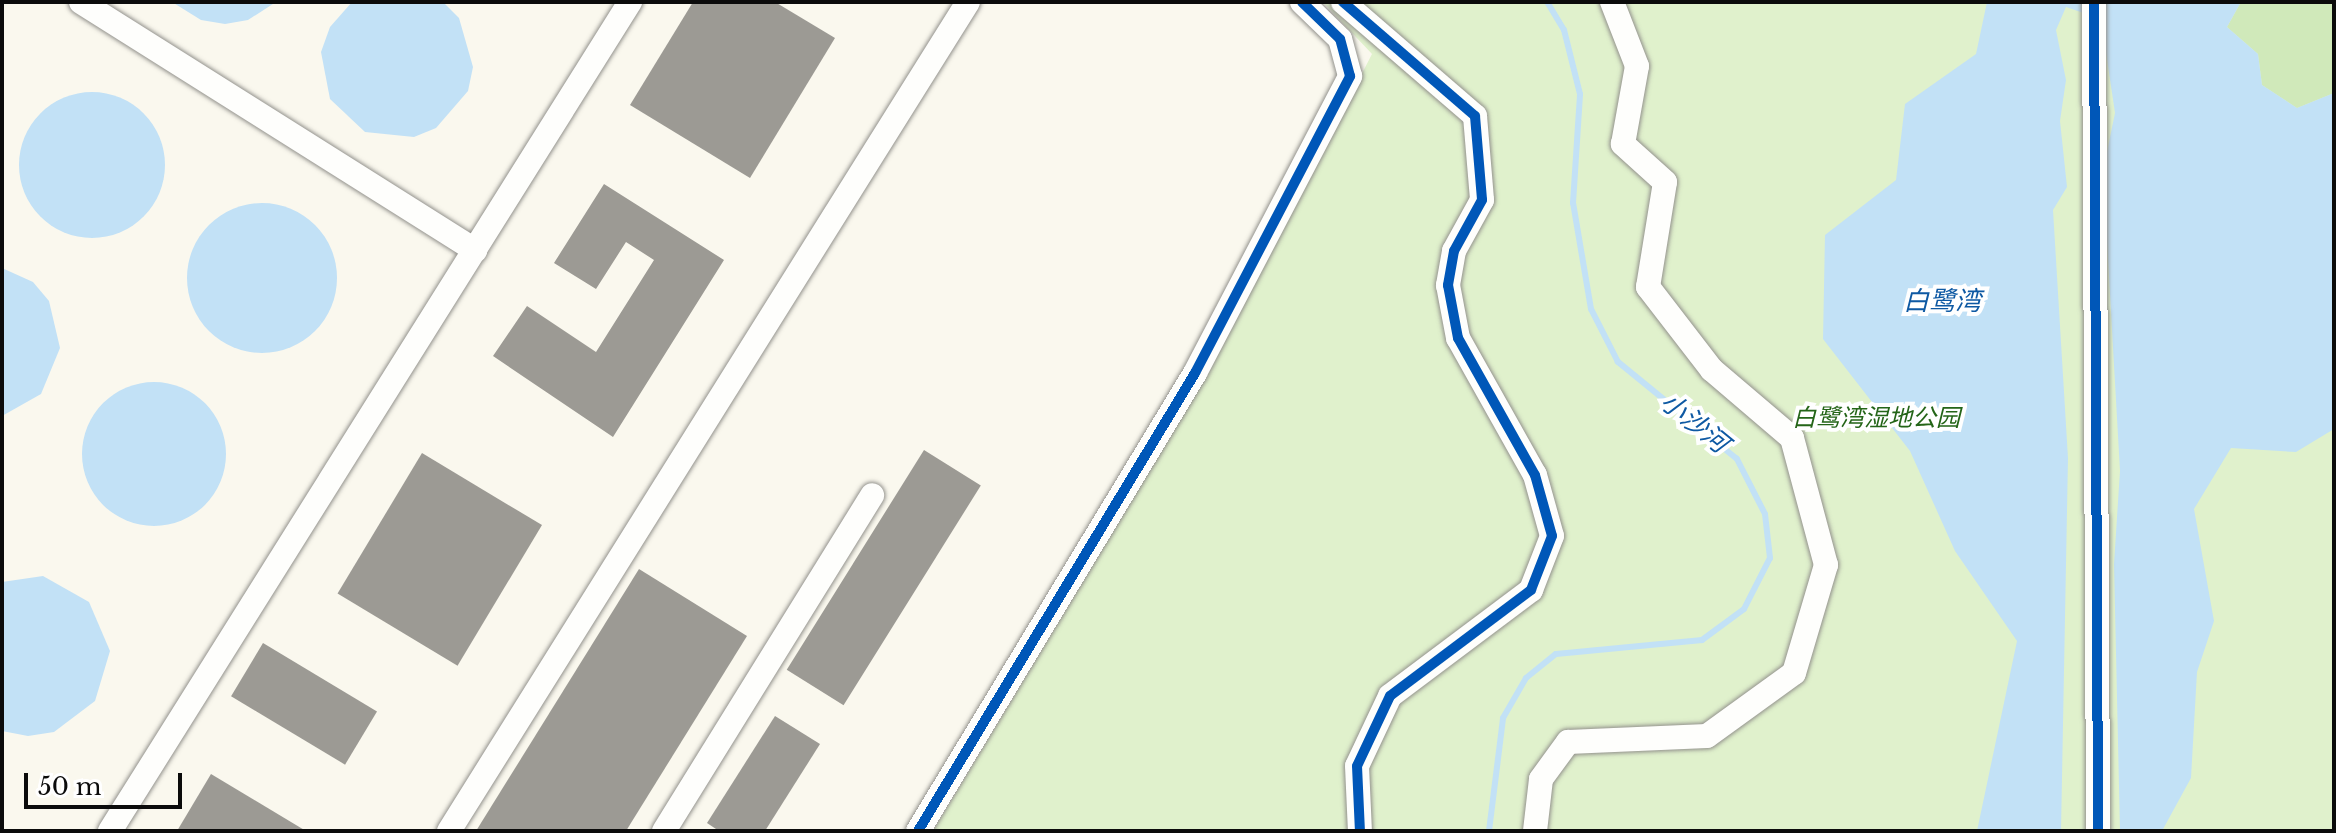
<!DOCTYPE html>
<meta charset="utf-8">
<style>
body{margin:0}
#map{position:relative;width:2336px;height:833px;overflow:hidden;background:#faf8ee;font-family:"Libre Baskerville","Noto Sans SC",serif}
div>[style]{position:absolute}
.green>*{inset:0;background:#e0f1cc}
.forest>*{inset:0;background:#d0e9ba}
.water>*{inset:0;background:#c2e1f6}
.round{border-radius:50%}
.stream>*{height:6px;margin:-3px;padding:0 3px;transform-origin:3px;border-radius:3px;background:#c2e1f6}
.building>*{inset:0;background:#9c9a94;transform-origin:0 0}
.roads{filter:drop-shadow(0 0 2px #93928d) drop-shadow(0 0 2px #93928d)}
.minor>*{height:24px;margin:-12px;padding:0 12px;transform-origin:12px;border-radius:12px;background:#fefefc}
.cycleway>*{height:10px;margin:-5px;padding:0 5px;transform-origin:5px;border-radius:5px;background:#0057b8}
span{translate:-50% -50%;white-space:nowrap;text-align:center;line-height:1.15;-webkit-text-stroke:8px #fff;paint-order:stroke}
.park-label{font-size:24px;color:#246518;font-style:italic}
.water-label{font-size:26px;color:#0e59a3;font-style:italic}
.frame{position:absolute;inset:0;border:4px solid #0b0b0b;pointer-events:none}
.scale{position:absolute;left:24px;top:773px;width:158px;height:36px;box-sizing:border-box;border:4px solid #0b0b0b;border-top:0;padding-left:10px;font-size:24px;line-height:28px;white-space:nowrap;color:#0b0b0b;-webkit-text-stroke:6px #fff;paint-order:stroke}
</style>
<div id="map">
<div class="green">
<div style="clip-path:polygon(1323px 2px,2334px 2px,2334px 831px,933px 831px,1205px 379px,1372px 54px)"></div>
</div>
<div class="forest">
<div style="clip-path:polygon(2241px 2px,2334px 2px,2334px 93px,2297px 108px,2262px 85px,2258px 54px,2227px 27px)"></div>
</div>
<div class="water">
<div style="clip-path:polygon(172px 2px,276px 2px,248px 20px,225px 24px,201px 20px)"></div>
<div style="clip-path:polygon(352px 2px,443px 2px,459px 18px,473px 67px,468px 91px,436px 128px,414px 137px,365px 132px,330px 99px,321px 52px,330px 27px)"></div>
<div style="clip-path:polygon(1987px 2px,2241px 2px,2227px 27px,2258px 54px,2262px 85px,2297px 108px,2334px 93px,2334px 429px,2296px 452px,2231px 448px,2194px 509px,2214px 621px,2197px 672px,2191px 778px,2162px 831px,2120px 831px,2114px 564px,2120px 471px,2103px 171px,2115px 113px,2101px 19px,2066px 7px,2056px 30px,2066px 80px,2060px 121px,2067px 187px,2053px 210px,2068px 458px,2061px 831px,1977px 831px,2017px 641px,1955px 551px,1910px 451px,1823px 339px,1825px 235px,1896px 180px,1905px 104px,1976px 54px)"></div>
<div class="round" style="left:19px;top:92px;width:146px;height:146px"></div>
<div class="round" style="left:187px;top:203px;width:150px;height:150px"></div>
<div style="clip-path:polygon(2px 268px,33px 282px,49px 301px,60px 348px,41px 394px,2px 416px)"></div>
<div class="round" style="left:82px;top:382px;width:144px;height:144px"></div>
<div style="clip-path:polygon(43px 576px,89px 602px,110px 651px,95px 701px,54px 732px,28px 736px,2px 731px,2px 582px)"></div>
</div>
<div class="stream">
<div style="left:1489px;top:831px;width:114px;rotate:-82.9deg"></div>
<div style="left:1503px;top:718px;width:46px;rotate:-60.1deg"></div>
<div style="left:1526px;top:678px;width:38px;rotate:-39deg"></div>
<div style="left:1556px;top:654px;width:147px;rotate:-5.5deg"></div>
<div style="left:1702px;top:640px;width:52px;rotate:-36.4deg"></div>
<div style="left:1744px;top:609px;width:57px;rotate:-63deg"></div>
<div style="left:1770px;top:558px;width:44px;rotate:-96.5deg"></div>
<div style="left:1765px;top:514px;width:62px;rotate:-117deg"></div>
<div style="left:1737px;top:459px;width:154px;rotate:-140.8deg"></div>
<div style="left:1618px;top:362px;width:59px;rotate:-117deg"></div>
<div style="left:1591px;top:309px;width:108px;rotate:-99.6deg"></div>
<div style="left:1573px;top:203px;width:109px;rotate:-86.3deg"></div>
<div style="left:1580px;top:94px;width:66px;rotate:-104deg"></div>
<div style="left:1564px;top:30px;width:33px;rotate:-121deg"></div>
</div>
<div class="building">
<div style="clip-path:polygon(693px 2px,775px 2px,835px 38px,750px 178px,630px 105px)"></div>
<div style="clip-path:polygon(604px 184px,724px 260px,613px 437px,493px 356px,527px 306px,596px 352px,654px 260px,626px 242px,596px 289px,554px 263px)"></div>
<div style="left:924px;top:450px;width:67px;height:259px;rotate:32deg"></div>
<div style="left:422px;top:453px;width:140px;height:164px;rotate:31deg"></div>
<div style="clip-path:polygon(639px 569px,747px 636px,626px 831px,476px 831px)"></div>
<div style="left:263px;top:643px;width:133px;height:62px;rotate:31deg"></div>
<div style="clip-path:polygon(775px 716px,820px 744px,765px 831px,719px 831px,707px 823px)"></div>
<div style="clip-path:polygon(211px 774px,306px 831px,177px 831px)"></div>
</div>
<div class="roads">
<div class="minor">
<div style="left:81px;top:2px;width:466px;rotate:32.2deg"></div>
<div style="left:1343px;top:2px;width:174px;rotate:40.8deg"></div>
<div style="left:1475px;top:116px;width:84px;rotate:85.2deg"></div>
<div style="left:1482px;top:200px;width:58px;rotate:118.8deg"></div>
<div style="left:1454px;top:251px;width:35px;rotate:100deg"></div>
<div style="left:1448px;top:285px;width:54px;rotate:79.3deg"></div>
<div style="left:1458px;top:338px;width:157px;rotate:60.7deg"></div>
<div style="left:1535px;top:475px;width:63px;rotate:74.4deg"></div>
<div style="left:1552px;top:536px;width:58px;rotate:111.3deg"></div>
<div style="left:1531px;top:590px;width:176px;rotate:143.1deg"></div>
<div style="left:1390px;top:696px;width:77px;rotate:115.2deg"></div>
<div style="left:1357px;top:766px;width:65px;rotate:87.4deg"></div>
<div style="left:2094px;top:2px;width:829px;rotate:89.72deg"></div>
<div style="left:110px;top:831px;width:979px;rotate:-57.9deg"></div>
<div style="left:449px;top:831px;width:978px;rotate:-57.95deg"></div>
<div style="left:664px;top:831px;width:395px;rotate:-58.2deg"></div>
<div style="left:918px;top:831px;width:535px;rotate:-58.83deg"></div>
<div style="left:1195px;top:373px;width:335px;rotate:-62.4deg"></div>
<div style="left:1350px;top:76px;width:38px;rotate:-105deg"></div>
<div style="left:1340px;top:39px;width:53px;rotate:-135.8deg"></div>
<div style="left:1535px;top:831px;width:52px;rotate:-83.4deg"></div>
<div style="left:1541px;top:779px;width:46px;rotate:-53.9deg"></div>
<div style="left:1568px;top:742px;width:139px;rotate:-2.5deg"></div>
<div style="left:1707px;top:736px;width:107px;rotate:-35.9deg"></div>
<div style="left:1794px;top:673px;width:113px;rotate:-73.5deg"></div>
<div style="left:1826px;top:565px;width:131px;rotate:-105deg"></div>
<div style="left:1792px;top:438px;width:105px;rotate:-139.6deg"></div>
<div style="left:1712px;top:370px;width:105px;rotate:-127.6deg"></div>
<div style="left:1648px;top:287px;width:106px;rotate:-80.8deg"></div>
<div style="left:1665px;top:182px;width:57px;rotate:-137.9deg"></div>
<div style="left:1623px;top:144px;width:79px;rotate:-79.8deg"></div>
<div style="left:1637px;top:66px;width:69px;rotate:-111.3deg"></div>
</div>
</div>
<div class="cycleway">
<div style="left:1343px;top:2px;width:174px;rotate:40.8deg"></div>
<div style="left:1475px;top:116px;width:84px;rotate:85.2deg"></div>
<div style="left:1482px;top:200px;width:58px;rotate:118.8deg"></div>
<div style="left:1454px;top:251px;width:35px;rotate:100deg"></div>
<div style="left:1448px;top:285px;width:54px;rotate:79.3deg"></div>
<div style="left:1458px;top:338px;width:157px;rotate:60.7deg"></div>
<div style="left:1535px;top:475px;width:63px;rotate:74.4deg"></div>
<div style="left:1552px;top:536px;width:58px;rotate:111.3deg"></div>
<div style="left:1531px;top:590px;width:176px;rotate:143.1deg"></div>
<div style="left:1390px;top:696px;width:77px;rotate:115.2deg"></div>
<div style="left:1357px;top:766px;width:65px;rotate:87.4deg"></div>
<div style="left:2094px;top:2px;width:829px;rotate:89.72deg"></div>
<div style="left:918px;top:831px;width:535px;rotate:-58.83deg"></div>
<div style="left:1195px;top:373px;width:335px;rotate:-62.4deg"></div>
<div style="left:1350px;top:76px;width:38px;rotate:-105deg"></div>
<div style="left:1340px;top:39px;width:53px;rotate:-135.8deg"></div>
</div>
<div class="park-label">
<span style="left:1876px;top:418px">白鹭湾湿地公园</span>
</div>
<div class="water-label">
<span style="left:1942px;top:302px">白鹭湾</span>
<span style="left:1694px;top:423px;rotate:39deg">小沙河</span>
</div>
<div class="frame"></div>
<div class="scale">50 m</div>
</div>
